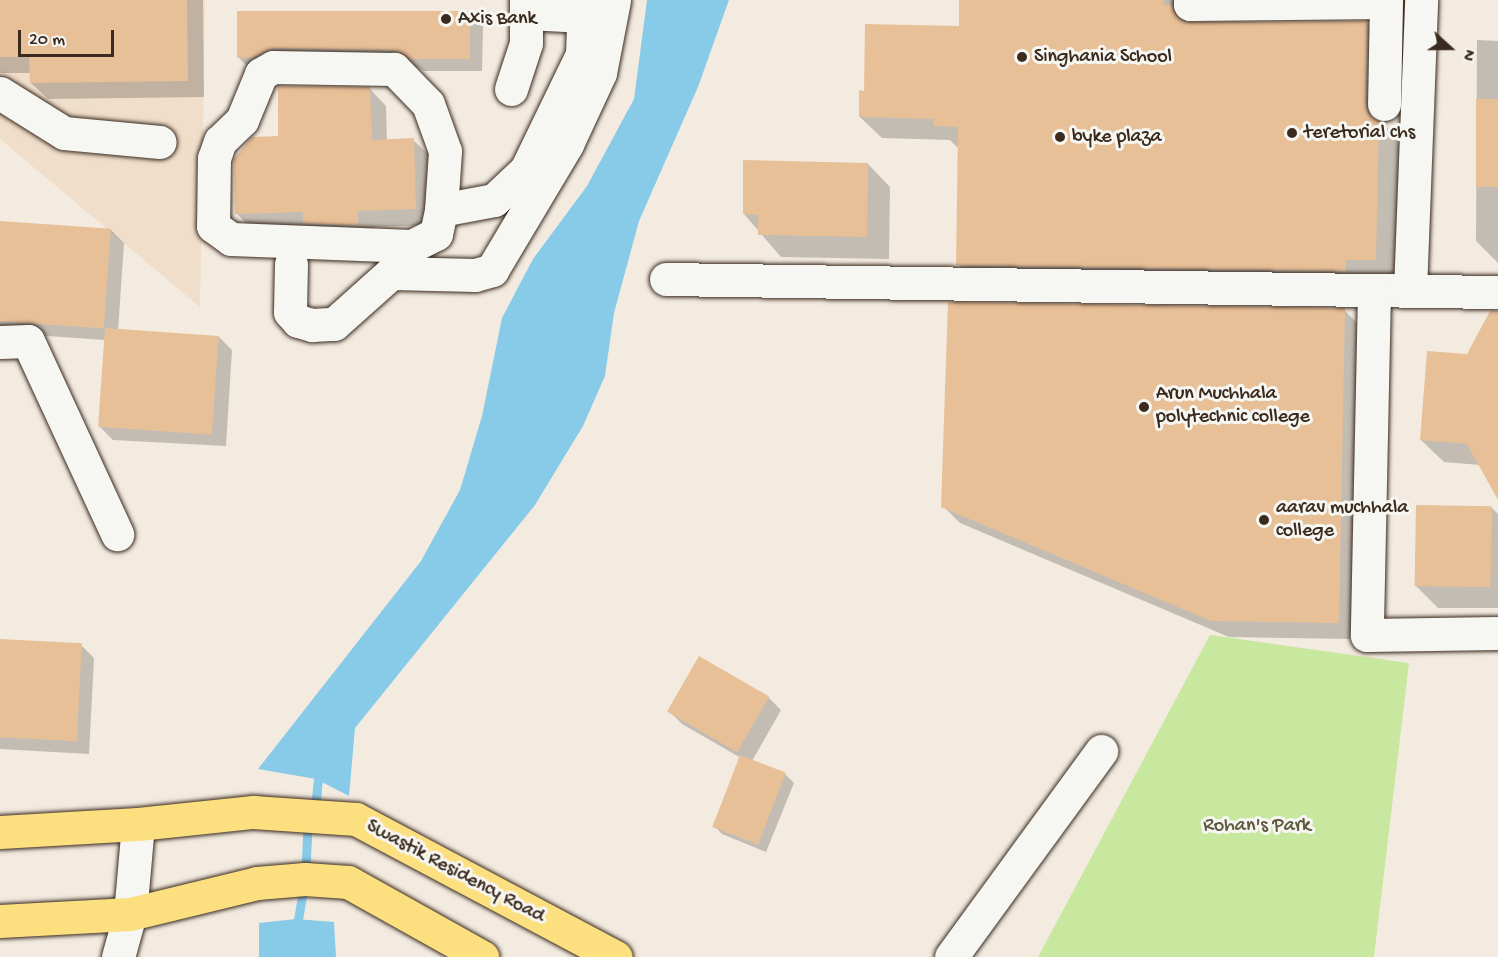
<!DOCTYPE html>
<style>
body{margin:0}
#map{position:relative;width:1498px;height:957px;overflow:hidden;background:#f3ebe0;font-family:"Gochi Hand",sans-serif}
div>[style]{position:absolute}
.built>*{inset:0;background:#f0deca}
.green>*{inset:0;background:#c8e79f}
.water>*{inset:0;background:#88cbe9}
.shadow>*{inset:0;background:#0003}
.stream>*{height:9px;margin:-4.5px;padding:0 4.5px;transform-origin:4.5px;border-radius:4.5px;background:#88cbe9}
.building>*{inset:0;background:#e8c098;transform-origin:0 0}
.roads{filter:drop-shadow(0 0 2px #3b2a1e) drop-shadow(0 0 2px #3b2a1e)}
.minor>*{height:33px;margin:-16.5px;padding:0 16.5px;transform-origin:16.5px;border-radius:16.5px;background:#f6f6f2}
.major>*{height:33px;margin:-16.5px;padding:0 16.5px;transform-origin:16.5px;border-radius:16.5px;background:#fce080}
.dots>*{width:16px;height:16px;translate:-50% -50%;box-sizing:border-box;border:3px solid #f6f6f2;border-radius:50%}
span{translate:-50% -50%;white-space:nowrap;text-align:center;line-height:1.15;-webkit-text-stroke:6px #f6f6f2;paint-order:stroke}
.poi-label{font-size:20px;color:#3b2a1e}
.left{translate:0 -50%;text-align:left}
.park-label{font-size:20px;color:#5e593e}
.street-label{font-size:20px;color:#3b2a1e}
.north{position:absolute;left:1420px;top:18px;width:60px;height:60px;-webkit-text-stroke:4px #f6f6f2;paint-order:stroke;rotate:111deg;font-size:16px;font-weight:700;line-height:24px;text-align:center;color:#3b2a1e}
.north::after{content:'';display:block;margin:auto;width:21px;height:27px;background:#3b2a1e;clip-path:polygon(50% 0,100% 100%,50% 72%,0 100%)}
.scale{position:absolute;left:18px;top:30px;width:96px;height:27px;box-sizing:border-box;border:3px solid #3b2a1e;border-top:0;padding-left:8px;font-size:18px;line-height:21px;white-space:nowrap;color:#3b2a1e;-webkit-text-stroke:4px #f6f6f2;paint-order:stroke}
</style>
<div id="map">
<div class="built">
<div style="clip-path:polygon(0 0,205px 0,200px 307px,0 139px)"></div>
</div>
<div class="green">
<div style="clip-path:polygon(1210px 635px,1409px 663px,1374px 957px,1038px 957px)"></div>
</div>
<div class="water">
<div style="clip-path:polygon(647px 0,729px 0,698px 87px,639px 221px,614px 313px,605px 376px,583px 426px,535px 505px,355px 728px,349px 796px,316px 779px,258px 769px,421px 561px,460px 490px,482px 416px,502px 318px,533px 259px,587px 186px,634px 99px)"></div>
<div style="clip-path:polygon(296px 919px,334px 922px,336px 957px,259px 957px,259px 923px)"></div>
</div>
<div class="shadow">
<div style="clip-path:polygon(0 0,203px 0,204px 97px,48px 99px,31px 83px,31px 73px,0 73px)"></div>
<div style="clip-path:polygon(960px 0,1185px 0,1186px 22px,1366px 22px,1388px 44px,1387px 127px,1400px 145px,1397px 282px,980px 286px,958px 264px,958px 148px,950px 140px,882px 138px,860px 117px,865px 92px,960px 27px)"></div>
<div style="clip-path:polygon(239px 12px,470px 13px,483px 26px,482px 71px,424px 71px,409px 63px,252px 71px,239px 58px)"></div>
<div style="clip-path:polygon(1477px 40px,1498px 41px,1498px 263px,1476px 241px)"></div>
<div style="clip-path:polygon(370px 89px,386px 106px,387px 141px,413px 140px,430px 156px,432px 225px,374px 227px,374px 241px,253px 230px,237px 214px,279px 137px)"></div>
<div style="clip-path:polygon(868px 164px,890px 187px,889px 259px,781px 257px,744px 214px)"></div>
<div style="clip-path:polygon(0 222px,111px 230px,124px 243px,118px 331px,219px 337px,232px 350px,226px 446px,113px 440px,100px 427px,105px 340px,4px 333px,0 328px)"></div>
<div style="clip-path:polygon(1344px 310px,1361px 327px,1355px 639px,1229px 637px,960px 523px,943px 506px)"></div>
<div style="clip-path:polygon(1498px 330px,1498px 487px,1480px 465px,1444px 462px,1421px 440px,1467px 355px)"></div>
<div style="clip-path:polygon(1491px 507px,1498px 514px,1498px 608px,1438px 608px,1416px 586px)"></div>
<div style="clip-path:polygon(0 640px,81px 645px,94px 658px,89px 754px,0 749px)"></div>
<div style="clip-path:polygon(768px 697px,781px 710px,752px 761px,785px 774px,794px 783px,766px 852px,722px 834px,713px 825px,741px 758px,682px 724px,669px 711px)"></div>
</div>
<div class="stream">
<div style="left:296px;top:931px;width:53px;rotate:-80.2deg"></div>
<div style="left:305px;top:879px;width:64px;rotate:-87.3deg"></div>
<div style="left:308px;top:815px;width:19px;rotate:-65deg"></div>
<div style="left:316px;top:798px;width:30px;rotate:-84deg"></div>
</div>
<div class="building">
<div style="clip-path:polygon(0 0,187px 0,188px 81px,30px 83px,29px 57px,0 57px)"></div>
<div style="clip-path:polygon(959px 0,1164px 0,1163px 5px,1171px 5px,1180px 20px,1190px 23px,1367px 21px,1365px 104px,1368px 114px,1379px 121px,1376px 260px,1346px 260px,1346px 271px,956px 265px,958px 127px,934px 126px,934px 119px,859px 117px,859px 90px,864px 91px,865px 24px,959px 26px)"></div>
<div style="clip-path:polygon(237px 11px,470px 11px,470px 59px,410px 59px,394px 50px,273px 48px,251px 58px,237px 58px)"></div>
<div style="clip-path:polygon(278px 86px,370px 87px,372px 140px,414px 138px,416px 209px,358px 211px,358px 225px,303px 223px,303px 212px,235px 214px,234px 159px,252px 137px,278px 136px)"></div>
<div style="left:1476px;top:99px;width:22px;height:88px"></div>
<div style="clip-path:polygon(743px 160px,868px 163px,867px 237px,758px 235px,758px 215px,743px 214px)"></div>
<div style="left:0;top:221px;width:111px;height:100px;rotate:4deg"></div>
<div style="clip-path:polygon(948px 302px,1345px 308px,1339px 623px,1211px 621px,941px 507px)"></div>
<div style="clip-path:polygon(1490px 311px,1498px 311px,1498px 500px,1467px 444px,1420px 440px,1427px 351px,1467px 354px)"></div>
<div style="left:105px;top:328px;width:114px;height:99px;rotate:4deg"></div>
<div style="left:1416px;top:505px;width:76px;height:81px;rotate:1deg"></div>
<div style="left:0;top:639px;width:82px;height:98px;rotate:3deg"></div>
<div style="left:699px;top:656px;width:81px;height:64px;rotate:30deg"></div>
<div style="left:740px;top:755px;width:49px;height:77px;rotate:21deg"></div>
</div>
<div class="roads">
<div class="minor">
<div style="left:1190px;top:0;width:4px;rotate:90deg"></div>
<div style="left:1190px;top:4px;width:196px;rotate:-0.6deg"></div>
<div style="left:1386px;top:2px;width:102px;rotate:91.1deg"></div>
<div style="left:527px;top:13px;width:57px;rotate:3deg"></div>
<div style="left:511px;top:89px;width:48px;rotate:-71.9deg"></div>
<div style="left:526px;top:43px;width:43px;rotate:-90deg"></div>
<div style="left:0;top:93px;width:75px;rotate:32deg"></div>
<div style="left:64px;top:133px;width:96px;rotate:5.4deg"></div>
<div style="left:441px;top:210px;width:59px;rotate:-86.1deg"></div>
<div style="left:445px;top:151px;width:50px;rotate:-109.9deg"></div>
<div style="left:428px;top:104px;width:49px;rotate:-134.2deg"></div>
<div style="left:394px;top:69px;width:121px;rotate:-179.1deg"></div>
<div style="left:273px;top:67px;width:14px;rotate:150deg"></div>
<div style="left:261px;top:74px;width:50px;rotate:112.4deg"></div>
<div style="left:242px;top:120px;width:30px;rotate:136deg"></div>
<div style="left:220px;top:141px;width:18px;rotate:109deg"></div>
<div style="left:214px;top:158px;width:68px;rotate:90.8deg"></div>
<div style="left:213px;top:226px;width:22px;rotate:36deg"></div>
<div style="left:231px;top:239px;width:181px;rotate:2.2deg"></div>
<div style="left:412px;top:246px;width:27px;rotate:-27deg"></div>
<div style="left:436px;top:234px;width:25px;rotate:-78deg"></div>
<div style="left:441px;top:210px;width:54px;rotate:-10.7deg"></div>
<div style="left:494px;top:200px;width:44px;rotate:-43.2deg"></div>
<div style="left:526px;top:170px;width:129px;rotate:-64.2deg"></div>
<div style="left:582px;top:54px;width:54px;rotate:-87.9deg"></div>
<div style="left:291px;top:264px;width:48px;rotate:91.2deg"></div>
<div style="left:290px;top:312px;width:12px;rotate:48deg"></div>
<div style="left:298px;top:321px;width:15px;rotate:16deg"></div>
<div style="left:312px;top:325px;width:22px;rotate:-3deg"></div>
<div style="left:334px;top:324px;width:76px;rotate:-41.8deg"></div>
<div style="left:391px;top:273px;width:84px;rotate:1.4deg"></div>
<div style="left:475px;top:275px;width:18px;rotate:-16deg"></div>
<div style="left:492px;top:270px;width:147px;rotate:-59.2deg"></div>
<div style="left:567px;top:144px;width:78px;rotate:-65.1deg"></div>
<div style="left:600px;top:73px;width:74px;rotate:-79.1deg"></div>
<div style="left:666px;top:279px;width:832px;rotate:0.9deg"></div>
<div style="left:1374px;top:291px;width:344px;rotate:91.2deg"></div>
<div style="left:1367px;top:635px;width:131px;rotate:-0.9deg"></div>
<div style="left:1410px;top:291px;width:291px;rotate:-87.8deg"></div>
<div style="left:0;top:342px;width:28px;rotate:-2deg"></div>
<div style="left:28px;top:341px;width:213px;rotate:65.2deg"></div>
<div style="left:118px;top:957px;width:45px;rotate:-74.4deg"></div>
<div style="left:130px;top:914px;width:90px;rotate:-84.9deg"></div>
<div style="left:951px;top:957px;width:255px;rotate:-53.9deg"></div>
</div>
<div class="major">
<div style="left:0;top:832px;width:138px;rotate:-3.3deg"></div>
<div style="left:138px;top:824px;width:116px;rotate:-6deg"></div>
<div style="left:253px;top:812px;width:103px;rotate:3.9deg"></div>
<div style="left:356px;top:819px;width:294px;rotate:28deg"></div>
<div style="left:0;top:921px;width:130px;rotate:-3.1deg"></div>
<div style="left:130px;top:914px;width:131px;rotate:-13.7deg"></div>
<div style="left:257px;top:883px;width:48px;rotate:-4.8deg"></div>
<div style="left:305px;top:879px;width:43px;rotate:4deg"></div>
<div style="left:348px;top:882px;width:154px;rotate:29.2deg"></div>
</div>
</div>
<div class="dots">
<div style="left:446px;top:19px;background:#3b2a1e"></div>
<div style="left:1022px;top:57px;background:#3b2a1e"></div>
<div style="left:1292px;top:133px;background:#3b2a1e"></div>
<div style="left:1060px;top:137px;background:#3b2a1e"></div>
<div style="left:1144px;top:407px;background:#3b2a1e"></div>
<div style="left:1264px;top:520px;background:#3b2a1e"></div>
</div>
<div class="poi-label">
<span class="left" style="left:458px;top:19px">Axis Bank</span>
<span class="left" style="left:1034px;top:57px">Singhania School</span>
<span class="left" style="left:1304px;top:133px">teretorial chs</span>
<span class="left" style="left:1072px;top:137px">byke plaza</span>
<span class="left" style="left:1156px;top:406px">Arun Muchhala<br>polytechnic college</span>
<span class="left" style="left:1276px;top:520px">aarav muchhala<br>college</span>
</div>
<div class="park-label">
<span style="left:1257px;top:826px">Rohan's Park</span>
</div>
<div class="street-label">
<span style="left:455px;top:872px;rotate:28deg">Swastik Residency Road</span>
</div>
<div class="north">N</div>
<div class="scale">20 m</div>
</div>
